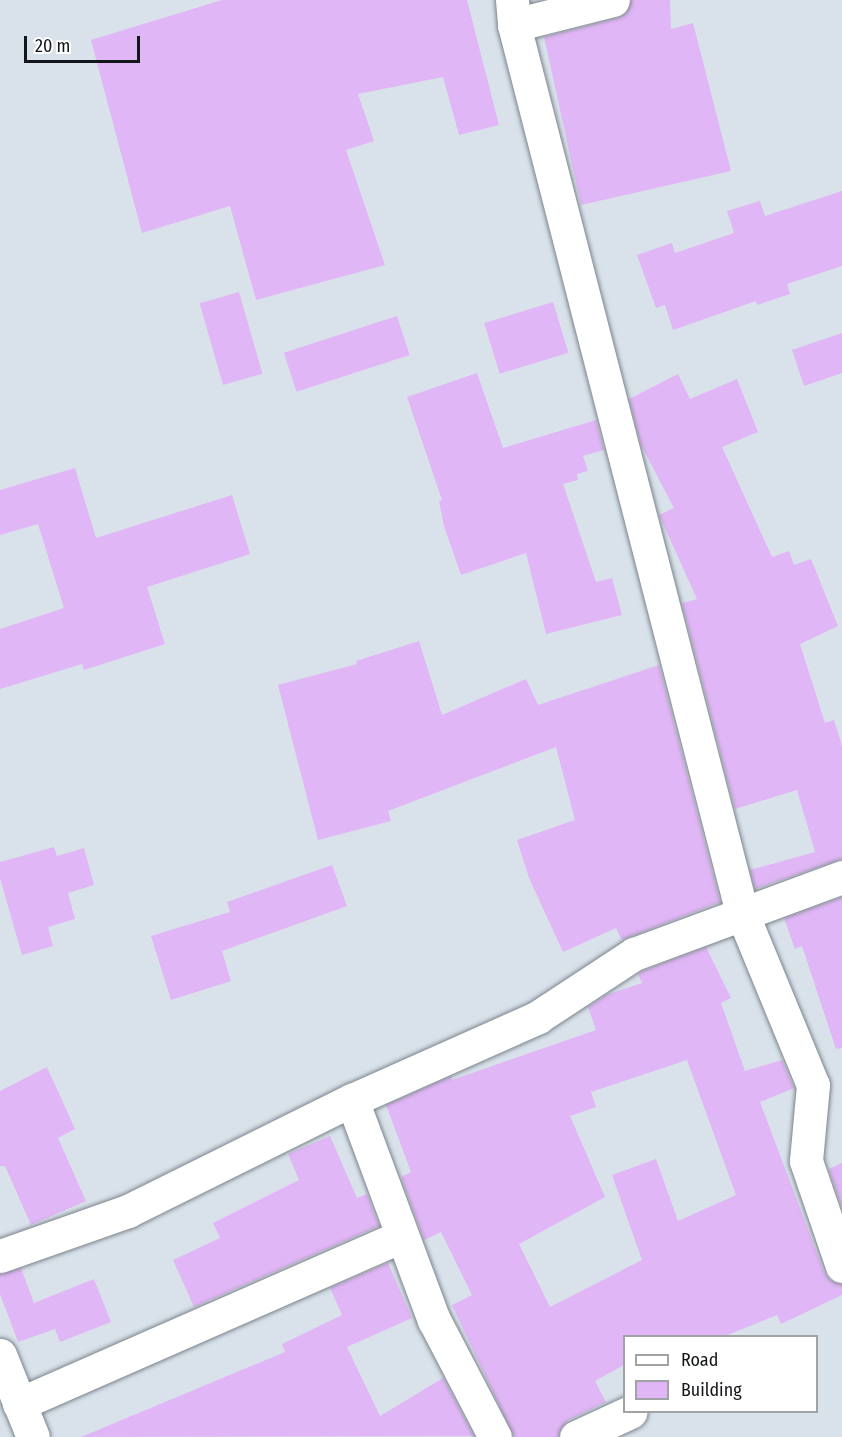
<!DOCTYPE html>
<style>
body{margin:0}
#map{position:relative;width:842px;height:1437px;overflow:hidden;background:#d9e2ea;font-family:"Fira Sans Condensed",sans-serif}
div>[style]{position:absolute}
.building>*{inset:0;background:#e1b6f6;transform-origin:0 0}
.roads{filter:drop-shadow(0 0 2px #7c848c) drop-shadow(0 0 2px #7c848c)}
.minor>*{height:33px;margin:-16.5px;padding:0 16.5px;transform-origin:16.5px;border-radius:16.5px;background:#fff}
span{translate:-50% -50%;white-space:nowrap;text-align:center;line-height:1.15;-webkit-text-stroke:5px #fff;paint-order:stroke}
.legend{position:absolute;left:623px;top:1335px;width:195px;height:78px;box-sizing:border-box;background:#fff;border:2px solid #a1a2a3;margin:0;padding:8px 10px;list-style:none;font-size:18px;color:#14171a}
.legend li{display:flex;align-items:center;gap:12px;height:30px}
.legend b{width:30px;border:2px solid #a1a2a3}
.scale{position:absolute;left:24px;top:36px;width:116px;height:27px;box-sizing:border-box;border:3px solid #14171a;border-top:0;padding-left:8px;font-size:18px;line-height:21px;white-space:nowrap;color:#14171a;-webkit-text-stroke:4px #fff;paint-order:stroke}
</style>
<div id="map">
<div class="building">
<div style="clip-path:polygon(222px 0,467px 0,499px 125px,459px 135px,443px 77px,358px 94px,374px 141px,346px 150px,385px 265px,256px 300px,230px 206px,142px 233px,91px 40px)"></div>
<div style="clip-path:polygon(631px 0,670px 0,671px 29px,693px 23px,731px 171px,581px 205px,544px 37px,618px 18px,626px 13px)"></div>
<div style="clip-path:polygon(842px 191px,842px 266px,787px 284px,790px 294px,757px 305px,756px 301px,673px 330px,665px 305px,656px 308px,637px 255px,672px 243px,675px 253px,734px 233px,727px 211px,760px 201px,765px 216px)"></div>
<div style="left:239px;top:292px;width:85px;height:41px;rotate:74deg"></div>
<div style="left:553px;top:302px;width:53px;height:72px;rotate:73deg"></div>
<div style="left:397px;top:316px;width:41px;height:119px;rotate:72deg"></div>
<div style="clip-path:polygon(842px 333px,842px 373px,804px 386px,792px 350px)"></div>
<div style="clip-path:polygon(477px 373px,503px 448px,596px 420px,604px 450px,583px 456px,588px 471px,577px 474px,578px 480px,563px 484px,596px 582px,612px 578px,622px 615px,546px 634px,526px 553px,461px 575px,444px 526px,439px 501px,442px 500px,407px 397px)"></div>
<div style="clip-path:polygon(678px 374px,690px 399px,737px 379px,758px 432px,722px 447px,772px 557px,789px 551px,794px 565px,811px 559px,838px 626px,800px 644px,825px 723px,834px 720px,842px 746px,842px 859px,755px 889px,750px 870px,815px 852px,797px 790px,735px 809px,682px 603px,697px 599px,659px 515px,674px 508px,641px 445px,629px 399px)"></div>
<div style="clip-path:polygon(75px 468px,96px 538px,232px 495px,250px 554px,147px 587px,165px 644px,84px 670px,82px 664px,0 689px,0 629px,64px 608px,38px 524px,0 535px,0 490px)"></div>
<div style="clip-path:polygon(419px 641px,442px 715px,526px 679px,538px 705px,659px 665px,720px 902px,622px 940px,616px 928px,563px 952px,529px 878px,517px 840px,575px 820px,556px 747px,388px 811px,391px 821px,318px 840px,278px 685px,357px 664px,356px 661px)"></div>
<div style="clip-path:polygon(54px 847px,57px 856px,84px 848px,94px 885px,68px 893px,75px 919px,48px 927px,53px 946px,22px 955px,0 878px,0 862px)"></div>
<div style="clip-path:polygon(332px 865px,347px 906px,222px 951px,231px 981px,171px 1000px,151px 936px,230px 912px,227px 902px)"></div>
<div style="clip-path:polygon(842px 897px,842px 1048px,836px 1049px,802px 946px,795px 949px,784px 918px)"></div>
<div style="clip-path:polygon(evenodd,706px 947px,731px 998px,721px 1003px,745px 1071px,782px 1060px,794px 1088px,760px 1102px,824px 1272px,830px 1280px,842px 1284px,842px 1295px,781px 1324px,777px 1315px,725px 1336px,624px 1336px,624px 1365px,595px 1381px,606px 1402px,568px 1420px,558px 1437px,514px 1437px,452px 1305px,472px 1295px,441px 1232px,424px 1240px,401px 1177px,411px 1172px,386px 1105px,451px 1076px,452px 1080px,596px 1030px,588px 1007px,606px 995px,642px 983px,638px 974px,643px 971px,706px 947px,687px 1060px,736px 1195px,678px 1221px,656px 1159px,612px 1175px,642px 1260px,550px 1307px,519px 1244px,605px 1197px,570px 1116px,596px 1107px,591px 1092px,687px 1060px)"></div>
<div style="clip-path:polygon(47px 1067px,75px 1129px,58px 1138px,86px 1201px,31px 1225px,5px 1166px,0 1166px,0 1091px)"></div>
<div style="clip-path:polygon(330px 1136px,357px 1198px,367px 1194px,379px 1226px,194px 1307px,173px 1260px,220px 1238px,213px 1223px,299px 1180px,288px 1154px)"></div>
<div style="clip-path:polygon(842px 1163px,842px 1208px,829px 1169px)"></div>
<div style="clip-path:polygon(388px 1263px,412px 1318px,347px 1347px,380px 1416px,443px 1378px,474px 1436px,81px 1437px,285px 1352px,282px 1344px,342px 1315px,330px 1288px)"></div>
<div style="clip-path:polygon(21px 1268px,34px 1303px,94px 1279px,111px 1322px,60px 1342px,55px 1329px,18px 1342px,0 1294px,0 1274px)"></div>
</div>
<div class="roads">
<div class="minor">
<div style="left:512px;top:0;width:25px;rotate:85deg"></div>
<div style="left:514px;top:25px;width:917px;rotate:75.6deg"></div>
<div style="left:742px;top:913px;width:186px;rotate:67.6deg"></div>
<div style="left:813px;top:1085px;width:76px;rotate:95.3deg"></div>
<div style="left:806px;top:1161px;width:111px;rotate:71.1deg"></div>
<div style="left:514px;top:25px;width:102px;rotate:-14.2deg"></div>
<div style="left:352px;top:1100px;width:235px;rotate:69.6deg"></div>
<div style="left:434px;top:1320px;width:132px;rotate:62.5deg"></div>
<div style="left:0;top:1256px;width:136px;rotate:-19.4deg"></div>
<div style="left:128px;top:1211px;width:250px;rotate:-26.4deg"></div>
<div style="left:352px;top:1100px;width:204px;rotate:-24deg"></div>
<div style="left:538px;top:1017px;width:115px;rotate:-33.3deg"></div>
<div style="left:634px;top:954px;width:222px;rotate:-20.3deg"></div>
<div style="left:0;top:1355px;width:88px;rotate:68.1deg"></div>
<div style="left:19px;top:1404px;width:418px;rotate:-23.7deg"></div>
<div style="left:576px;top:1437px;width:60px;rotate:-24.8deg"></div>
</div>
</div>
<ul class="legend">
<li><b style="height:8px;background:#fff"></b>Road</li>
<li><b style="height:16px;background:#e1b6f6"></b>Building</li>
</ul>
<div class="scale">20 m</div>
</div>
